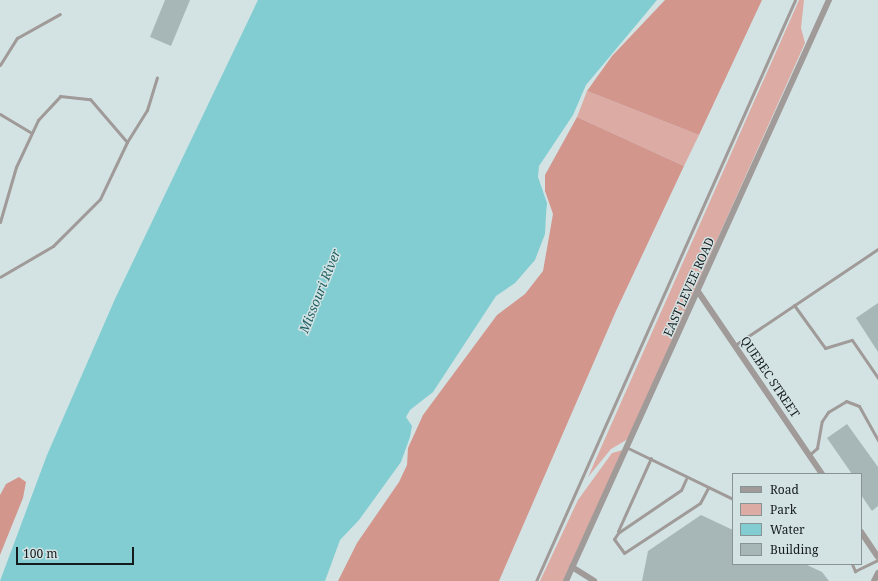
<!DOCTYPE html>
<style>
body{margin:0}
#map{position:relative;width:878px;height:581px;overflow:hidden;background:#d3e3e4;font-family:"Noto Serif",serif}
div>[style]{position:absolute}
.green>*{inset:0;background:#dbaba4}
.forest>*{inset:0;background:#d3968d}
.water>*{inset:0;background:#81cdd2}
.building>*{inset:0;background:#a7b7b8}
.service>*{height:3px;margin:-1.5px;padding:0 1.5px;transform-origin:1.5px;border-radius:1.5px;background:#a09a99}
.minor>*{height:6px;margin:-3px;padding:0 3px;transform-origin:3px;border-radius:3px;background:#a09a99}
span{translate:-50% -50%;white-space:nowrap;text-align:center;line-height:1.15;-webkit-text-stroke:3px #d3e3e4;paint-order:stroke}
.street-label{font-size:12px;color:#151b1c}
.water-label{font-size:13px;color:#205f63;font-style:italic}
.legend{position:absolute;left:732px;top:473px;width:130px;height:92px;box-sizing:border-box;background:#d3e3e4;border:1px solid #879394;margin:0;padding:5px 7px;list-style:none;font-size:12px;color:#151b1c}
.legend li{display:flex;align-items:center;gap:8px;height:20px}
.legend b{width:20px;border:1px solid #879394}
.scale{position:absolute;left:16px;top:547px;width:118px;height:18px;box-sizing:border-box;border:2px solid #151b1c;border-top:0;padding-left:5px;font-size:12px;line-height:14px;white-space:nowrap;color:#151b1c;-webkit-text-stroke:3px #d3e3e4;paint-order:stroke}
</style>
<div id="map">
<div class="green">
<div style="clip-path:polygon(799px 0,804px 0,801px 28px,805px 43px,628px 439px,611px 449px,588px 477px)"></div>
<div style="clip-path:polygon(587px 91px,699px 135px,684px 166px,577px 117px)"></div>
<div style="clip-path:polygon(623px 450px,563px 581px,540px 581px,578px 500px,612px 453px)"></div>
</div>
<div class="forest">
<div style="clip-path:polygon(665px 0,762px 0,699px 135px,587px 91px,612px 56px)"></div>
<div style="clip-path:polygon(577px 117px,684px 166px,616px 311px,499px 581px,338px 581px,357px 543px,399px 482px,407px 465px,408px 448px,423px 415px,497px 315px,525px 294px,543px 271px,553px 214px,545px 191px,545px 175px)"></div>
<div style="clip-path:polygon(19px 477px,26px 482px,23px 498px,0 555px,0 495px,6px 484px)"></div>
</div>
<div class="water">
<div style="clip-path:polygon(258px 0,657px 0,586px 85px,573px 115px,539px 166px,538px 177px,547px 203px,546px 215px,545px 234px,535px 260px,515px 283px,496px 296px,433px 392px,410px 410px,406px 417px,412px 426px,410px 437px,401px 462px,359px 520px,340px 540px,325px 581px,0 581px,47px 455px,115px 299px)"></div>
</div>
<div class="building">
<div style="clip-path:polygon(165px 0,190px 0,171px 46px,150px 37px)"></div>
<div style="clip-path:polygon(878px 303px,878px 352px,856px 318px)"></div>
<div style="clip-path:polygon(847px 424px,878px 467px,878px 506px,872px 511px,861px 495px,861px 474px,852px 474px,827px 438px)"></div>
<div style="clip-path:polygon(701px 515px,733px 530px,733px 564px,805px 564px,822px 572px,829px 581px,642px 581px,648px 551px)"></div>
</div>
<div class="service">
<div style="left:0;top:65px;width:32px;rotate:-58deg"></div>
<div style="left:17px;top:38px;width:49px;rotate:-29.2deg"></div>
<div style="left:0;top:114px;width:35px;rotate:31deg"></div>
<div style="left:127px;top:142px;width:38px;rotate:-58deg"></div>
<div style="left:147px;top:110px;width:34px;rotate:-73deg"></div>
<div style="left:0;top:222px;width:57px;rotate:-73.8deg"></div>
<div style="left:16px;top:167px;width:52px;rotate:-64.9deg"></div>
<div style="left:38px;top:120px;width:33px;rotate:-47deg"></div>
<div style="left:60px;top:96px;width:30px;rotate:6deg"></div>
<div style="left:90px;top:99px;width:57px;rotate:49.3deg"></div>
<div style="left:127px;top:142px;width:63px;rotate:115.3deg"></div>
<div style="left:100px;top:199px;width:66px;rotate:135deg"></div>
<div style="left:53px;top:246px;width:61px;rotate:149.7deg"></div>
<div style="left:794px;top:305px;width:53px;rotate:54.2deg"></div>
<div style="left:825px;top:348px;width:28px;rotate:-17deg"></div>
<div style="left:852px;top:340px;width:46px;rotate:55.6deg"></div>
<div style="left:735px;top:345px;width:172px;rotate:-33.9deg"></div>
<div style="left:628px;top:448px;width:117px;rotate:25.9deg"></div>
<div style="left:809px;top:455px;width:11px;rotate:-41deg"></div>
<div style="left:817px;top:448px;width:27px;rotate:-80deg"></div>
<div style="left:822px;top:421px;width:11px;rotate:-56deg"></div>
<div style="left:828px;top:412px;width:21px;rotate:-31deg"></div>
<div style="left:846px;top:401px;width:14px;rotate:21deg"></div>
<div style="left:859px;top:406px;width:39px;rotate:61deg"></div>
<div style="left:686px;top:479px;width:12px;rotate:114deg"></div>
<div style="left:681px;top:490px;width:76px;rotate:145.7deg"></div>
<div style="left:618px;top:533px;width:7px;rotate:124deg"></div>
<div style="left:614px;top:539px;width:17px;rotate:54deg"></div>
<div style="left:624px;top:553px;width:91px;rotate:-33.3deg"></div>
<div style="left:700px;top:503px;width:17px;rotate:-62deg"></div>
<div style="left:618px;top:531px;width:80px;rotate:-65.7deg"></div>
<div style="left:852px;top:564px;width:8px;rotate:67deg"></div>
<div style="left:855px;top:571px;width:25px;rotate:-26deg"></div>
<div style="left:536px;top:581px;width:636px;rotate:-65.97deg"></div>
</div>
<div class="minor">
<div style="left:699px;top:293px;width:219px;rotate:55.8deg"></div>
<div style="left:861px;top:532px;width:30px;rotate:56deg"></div>
<div style="left:572px;top:567px;width:26px;rotate:32deg"></div>
<div style="left:566px;top:581px;width:638px;rotate:-65.65deg"></div>
<div style="left:874px;top:581px;width:9px;rotate:-63deg"></div>
</div>
<div class="street-label">
<span style="left:689px;top:287px;rotate:-66deg">EAST LEVEE ROAD</span>
<span style="left:770px;top:377px;rotate:56deg">QUEBEC STREET</span>
</div>
<div class="water-label">
<span style="left:320px;top:291px;rotate:-68deg">Missouri River</span>
</div>
<ul class="legend">
<li><b style="height:5px;background:#a09a99"></b>Road</li>
<li><b style="height:11px;background:#dbaba4"></b>Park</li>
<li><b style="height:11px;background:#81cdd2"></b>Water</li>
<li><b style="height:11px;background:#a7b7b8"></b>Building</li>
</ul>
<div class="scale">100 m</div>
</div>
